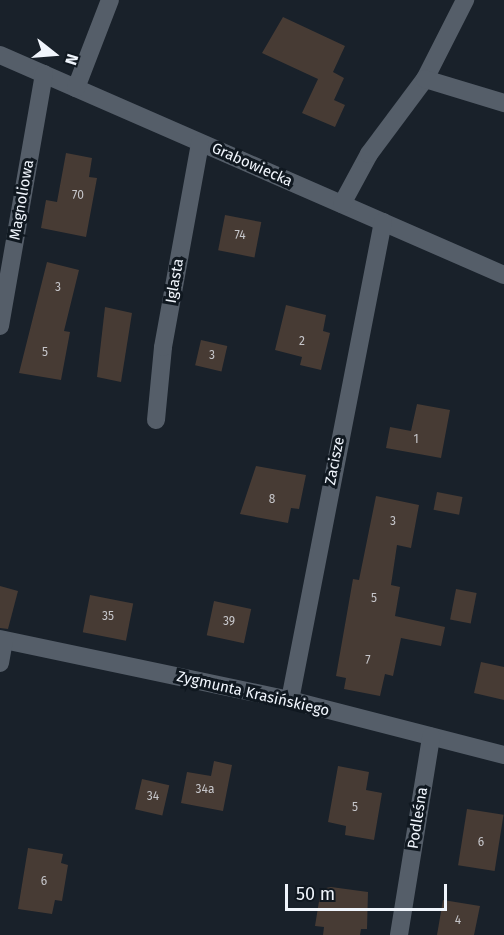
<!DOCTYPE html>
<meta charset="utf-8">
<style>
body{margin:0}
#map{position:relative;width:504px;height:935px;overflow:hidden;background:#19212a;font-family:"Fira Sans",sans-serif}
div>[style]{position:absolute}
.building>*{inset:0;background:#473b34;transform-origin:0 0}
.minor>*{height:18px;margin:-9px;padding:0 9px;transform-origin:9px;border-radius:9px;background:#555e69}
span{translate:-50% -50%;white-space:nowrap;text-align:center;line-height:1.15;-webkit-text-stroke:6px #101820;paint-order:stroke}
.number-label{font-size:12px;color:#c6c6ca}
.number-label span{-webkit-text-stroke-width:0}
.street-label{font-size:15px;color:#f0f5fc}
.north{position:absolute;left:24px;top:24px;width:60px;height:60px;-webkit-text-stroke:4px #101820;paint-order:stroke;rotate:107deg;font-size:16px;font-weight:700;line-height:24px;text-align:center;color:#f0f5fc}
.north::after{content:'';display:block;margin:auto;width:21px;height:27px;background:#f0f5fc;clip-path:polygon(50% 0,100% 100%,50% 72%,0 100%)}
.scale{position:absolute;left:285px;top:884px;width:162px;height:27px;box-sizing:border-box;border:3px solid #f0f5fc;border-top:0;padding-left:8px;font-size:18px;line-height:21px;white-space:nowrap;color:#f0f5fc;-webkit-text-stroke:4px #101820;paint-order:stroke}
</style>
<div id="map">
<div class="building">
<div style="clip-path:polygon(283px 17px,345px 46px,333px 72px,344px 78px,334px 100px,345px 105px,335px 127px,302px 113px,318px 79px,262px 53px)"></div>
<div style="clip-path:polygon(66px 153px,92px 158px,89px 177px,97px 178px,86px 237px,41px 228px,46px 200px,57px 202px)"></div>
<div style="left:225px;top:215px;width:37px;height:36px;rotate:11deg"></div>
<div style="clip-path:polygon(47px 262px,79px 270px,64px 331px,70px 332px,61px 380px,19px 373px)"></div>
<div style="clip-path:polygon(286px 305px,326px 315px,323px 331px,330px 333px,321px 370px,300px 365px,302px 357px,275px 350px)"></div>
<div style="clip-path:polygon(105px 307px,132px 313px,121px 382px,97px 377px)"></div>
<div style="left:201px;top:340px;width:27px;height:26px;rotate:13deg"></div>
<div style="clip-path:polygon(417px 404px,450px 410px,441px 458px,386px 448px,390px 427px,411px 431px)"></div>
<div style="clip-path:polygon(256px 466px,306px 475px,299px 509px,291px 508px,288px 523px,240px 514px)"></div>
<div style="left:437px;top:492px;width:26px;height:18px;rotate:11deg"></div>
<div style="clip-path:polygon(376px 496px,419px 505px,411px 548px,397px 545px,391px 585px,400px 587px,395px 616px,445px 627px,441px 646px,401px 638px,393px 676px,385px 674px,380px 696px,344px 689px,346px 678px,336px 676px,353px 579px,359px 580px)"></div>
<div style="clip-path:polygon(0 586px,18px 591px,8px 629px,0 628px)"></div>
<div style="left:456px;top:589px;width:21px;height:31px;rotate:11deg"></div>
<div style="left:90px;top:595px;width:44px;height:38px;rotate:11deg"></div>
<div style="left:214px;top:601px;width:38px;height:35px;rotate:12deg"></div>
<div style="clip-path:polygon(481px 662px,504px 667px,504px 700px,474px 693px)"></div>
<div style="clip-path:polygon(214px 761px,232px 765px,223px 811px,181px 803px,187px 772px,211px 776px)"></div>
<div style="clip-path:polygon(338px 766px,369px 772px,366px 790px,382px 793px,374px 840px,345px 835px,346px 826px,328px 822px)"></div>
<div style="left:142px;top:779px;width:28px;height:31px;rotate:13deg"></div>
<div style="left:467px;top:809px;width:37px;height:57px;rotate:9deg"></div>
<div style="clip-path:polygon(28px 848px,63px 854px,61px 863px,68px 865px,62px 901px,55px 900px,52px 914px,18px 909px)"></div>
<div style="clip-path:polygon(331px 887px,368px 892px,367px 929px,361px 929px,360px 935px,323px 935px,324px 927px,315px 926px,321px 889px)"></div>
<div style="clip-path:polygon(443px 900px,480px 906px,474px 935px,437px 935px)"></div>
</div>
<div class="minor">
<div style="left:0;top:55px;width:550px;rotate:23.58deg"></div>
<div style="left:425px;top:79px;width:89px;rotate:-63.1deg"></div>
<div style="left:76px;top:88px;width:94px;rotate:-68.9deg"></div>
<div style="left:342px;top:204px;width:57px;rotate:-61.6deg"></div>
<div style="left:369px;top:154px;width:94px;rotate:-53.3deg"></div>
<div style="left:425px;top:79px;width:83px;rotate:16.9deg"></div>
<div style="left:0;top:326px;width:256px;rotate:-80.1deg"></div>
<div style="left:156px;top:420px;width:73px;rotate:-84.5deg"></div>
<div style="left:163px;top:347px;width:207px;rotate:-79.7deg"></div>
<div style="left:0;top:639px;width:296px;rotate:11.9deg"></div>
<div style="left:290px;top:700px;width:221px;rotate:14.4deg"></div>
<div style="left:0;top:663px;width:23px;rotate:-80deg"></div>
<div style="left:290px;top:700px;width:487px;rotate:-79deg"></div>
<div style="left:399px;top:935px;width:201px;rotate:-80.8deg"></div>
</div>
<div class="number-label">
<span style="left:78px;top:196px">70</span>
<span style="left:240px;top:236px">74</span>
<span style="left:58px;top:288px">3</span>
<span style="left:302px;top:342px">2</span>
<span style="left:45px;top:353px">5</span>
<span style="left:212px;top:356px">3</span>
<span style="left:416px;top:440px">1</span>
<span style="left:272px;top:500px">8</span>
<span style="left:393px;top:522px">3</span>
<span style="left:374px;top:599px">5</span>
<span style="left:108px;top:617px">35</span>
<span style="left:229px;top:622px">39</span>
<span style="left:368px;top:661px">7</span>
<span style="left:205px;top:790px">34a</span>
<span style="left:153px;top:797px">34</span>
<span style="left:355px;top:808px">5</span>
<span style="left:481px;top:843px">6</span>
<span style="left:44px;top:882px">6</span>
<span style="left:458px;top:921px">4</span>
</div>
<div class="street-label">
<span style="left:252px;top:165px;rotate:24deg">Grabowiecka</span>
<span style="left:22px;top:200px;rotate:-80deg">Magnoliowa</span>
<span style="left:175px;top:281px;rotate:-80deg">Iglasta</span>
<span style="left:335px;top:461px;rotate:-79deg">Zacisze</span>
<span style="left:253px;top:694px;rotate:13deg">Zygmunta Krasińskiego</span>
<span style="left:418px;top:818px;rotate:-81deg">Podleśna</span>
</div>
<div class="north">N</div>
<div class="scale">50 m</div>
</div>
